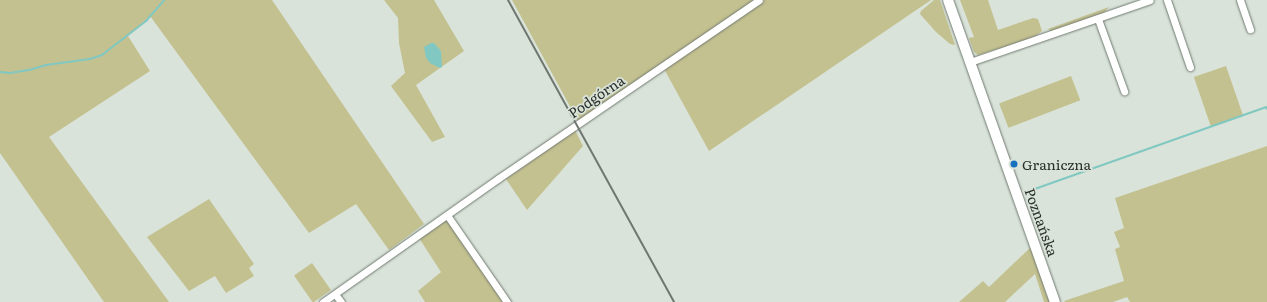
<!DOCTYPE html>
<meta charset="utf-8">
<style>
body{margin:0}
#map{position:relative;width:1267px;height:302px;overflow:hidden;background:#d9e3d9;font-family:Literata,serif}
div>[style]{position:absolute}
.green>*{inset:0;background:#c4c190;transform-origin:0 0}
.water>*{inset:0;background:#80c8c1}
.stream>*{height:2px;margin:-1px;padding:0 1px;transform-origin:1px;border-radius:1px;background:#80c8c1}
.roads{filter:drop-shadow(0 0 1px #707970) drop-shadow(0 0 1px #707970)}
.minor>*{height:7px;margin:-3.5px;padding:0 3.5px;transform-origin:3.5px;border-radius:3.5px;background:#fff}
.secondary>*{height:10px;margin:-5px;padding:0 5px;transform-origin:5px;border-radius:5px;background:#fff}
.rail>*{height:2px;margin:-1px;padding:0 1px;transform-origin:1px;border-radius:1px;background:#707670}
.dots>*{width:11px;height:11px;translate:-50% -50%;box-sizing:border-box;border:2px solid #d9e3d9;border-radius:50%}
span{translate:-50% -50%;white-space:nowrap;text-align:center;line-height:1.15;-webkit-text-stroke:3.5px #d9e3d9;paint-order:stroke}
.street-label{font-size:14px;color:#2b2f2b}
.poi-label{font-size:14px;color:#2b2f2b}
.left{translate:0 -50%;text-align:left}
</style>
<div id="map">
<div class="green">
<div style="clip-path:polygon(0 0,272px 0,424px 224px,389px 250px,356px 204px,309px 233px,150px 16px,128px 36px,150px 71px,49px 137px,169px 302px,104px 302px,0 153px)"></div>
<div style="clip-path:polygon(384px 0,434px 0,464px 51px,416px 85px,445px 137px,432px 142px,391px 86px,405px 73px,399px 43px,398px 18px)"></div>
<div style="clip-path:polygon(512px 0,757px 0,760px 2px,763px 0,931px 0,709px 151px,663px 67px,578px 121px)"></div>
<div style="clip-path:polygon(934px 0,940px 0,955px 45px,950px 44px,936px 32px,920px 14px,921px 11px)"></div>
<div style="clip-path:polygon(960px 0,988px 0,998px 30px,1033px 18px,1038px 19px,1042px 31px,1033px 38px,978px 55px,974px 52px,969px 38px,974px 37px)"></div>
<div style="clip-path:polygon(1109px 7px,1104px 13px,1051px 31px,1048px 29px)"></div>
<div style="left:1226px;top:66px;width:53px;height:34px;rotate:71deg"></div>
<div style="left:1071px;top:76px;width:26px;height:77px;rotate:69deg"></div>
<div style="clip-path:polygon(575px 130px,583px 146px,527px 210px,506px 179px)"></div>
<div style="clip-path:polygon(1267px 146px,1267px 302px,1130px 302px,1127px 297px,1113px 302px,1065px 302px,1064px 301px,1124px 281px,1115px 249px,1120px 247px,1114px 232px,1124px 228px,1115px 198px)"></div>
<div style="clip-path:polygon(209px 199px,254px 264px,249px 268px,254px 276px,226px 293px,215px 276px,189px 291px,147px 237px)"></div>
<div style="clip-path:polygon(447px 219px,503px 302px,425px 302px,418px 291px,441px 272px,419px 238px)"></div>
<div style="clip-path:polygon(1032px 246px,1051px 302px,1044px 302px,1035px 274px,1005px 302px,959px 302px,983px 281px,989px 287px)"></div>
<div style="left:312px;top:263px;width:33px;height:22px;rotate:55deg"></div>
</div>
<div class="water">
<div style="clip-path:polygon(431px 43px,434px 43px,441px 51px,442px 67px,440px 68px,430px 63px,426px 58px,424px 47px)"></div>
</div>
<div class="stream">
<div style="left:0;top:72px;width:10px;rotate:6deg"></div>
<div style="left:10px;top:73px;width:19px;rotate:-9deg"></div>
<div style="left:29px;top:70px;width:18px;rotate:-16deg"></div>
<div style="left:46px;top:65px;width:44px;rotate:-7.8deg"></div>
<div style="left:90px;top:59px;width:13px;rotate:-18deg"></div>
<div style="left:102px;top:55px;width:56px;rotate:-37.7deg"></div>
<div style="left:146px;top:21px;width:28px;rotate:-49deg"></div>
<div style="left:1029px;top:191px;width:251px;rotate:-19.5deg"></div>
<div style="left:1266px;top:107px;width:2px;rotate:63deg"></div>
</div>
<div class="roads">
<div class="minor">
<div style="left:1167px;top:0;width:71px;rotate:71.1deg"></div>
<div style="left:1240px;top:0;width:31px;rotate:71deg"></div>
<div style="left:1098px;top:19px;width:77px;rotate:70.1deg"></div>
<div style="left:970px;top:62px;width:190px;rotate:-19deg"></div>
<div style="left:447px;top:215px;width:106px;rotate:55.4deg"></div>
<div style="left:335px;top:294px;width:10px;rotate:53deg"></div>
<div style="left:323px;top:302px;width:215px;rotate:-35.2deg"></div>
<div style="left:499px;top:178px;width:315px;rotate:-34.4deg"></div>
</div>
<div class="secondary">
<div style="left:948px;top:0;width:320px;rotate:70.5deg"></div>
</div>
</div>
<div class="rail">
<div style="left:508px;top:0;width:345px;rotate:61.2deg"></div>
</div>
<div class="dots">
<div style="left:1014px;top:164px;background:#1771be"></div>
</div>
<div class="street-label">
<span style="left:596px;top:96px;rotate:-34deg">Podgórna</span>
<span style="left:1042px;top:222px;rotate:70deg">Poznańska</span>
</div>
<div class="poi-label">
<span class="left" style="left:1022px;top:164px">Graniczna</span>
</div>
</div>
